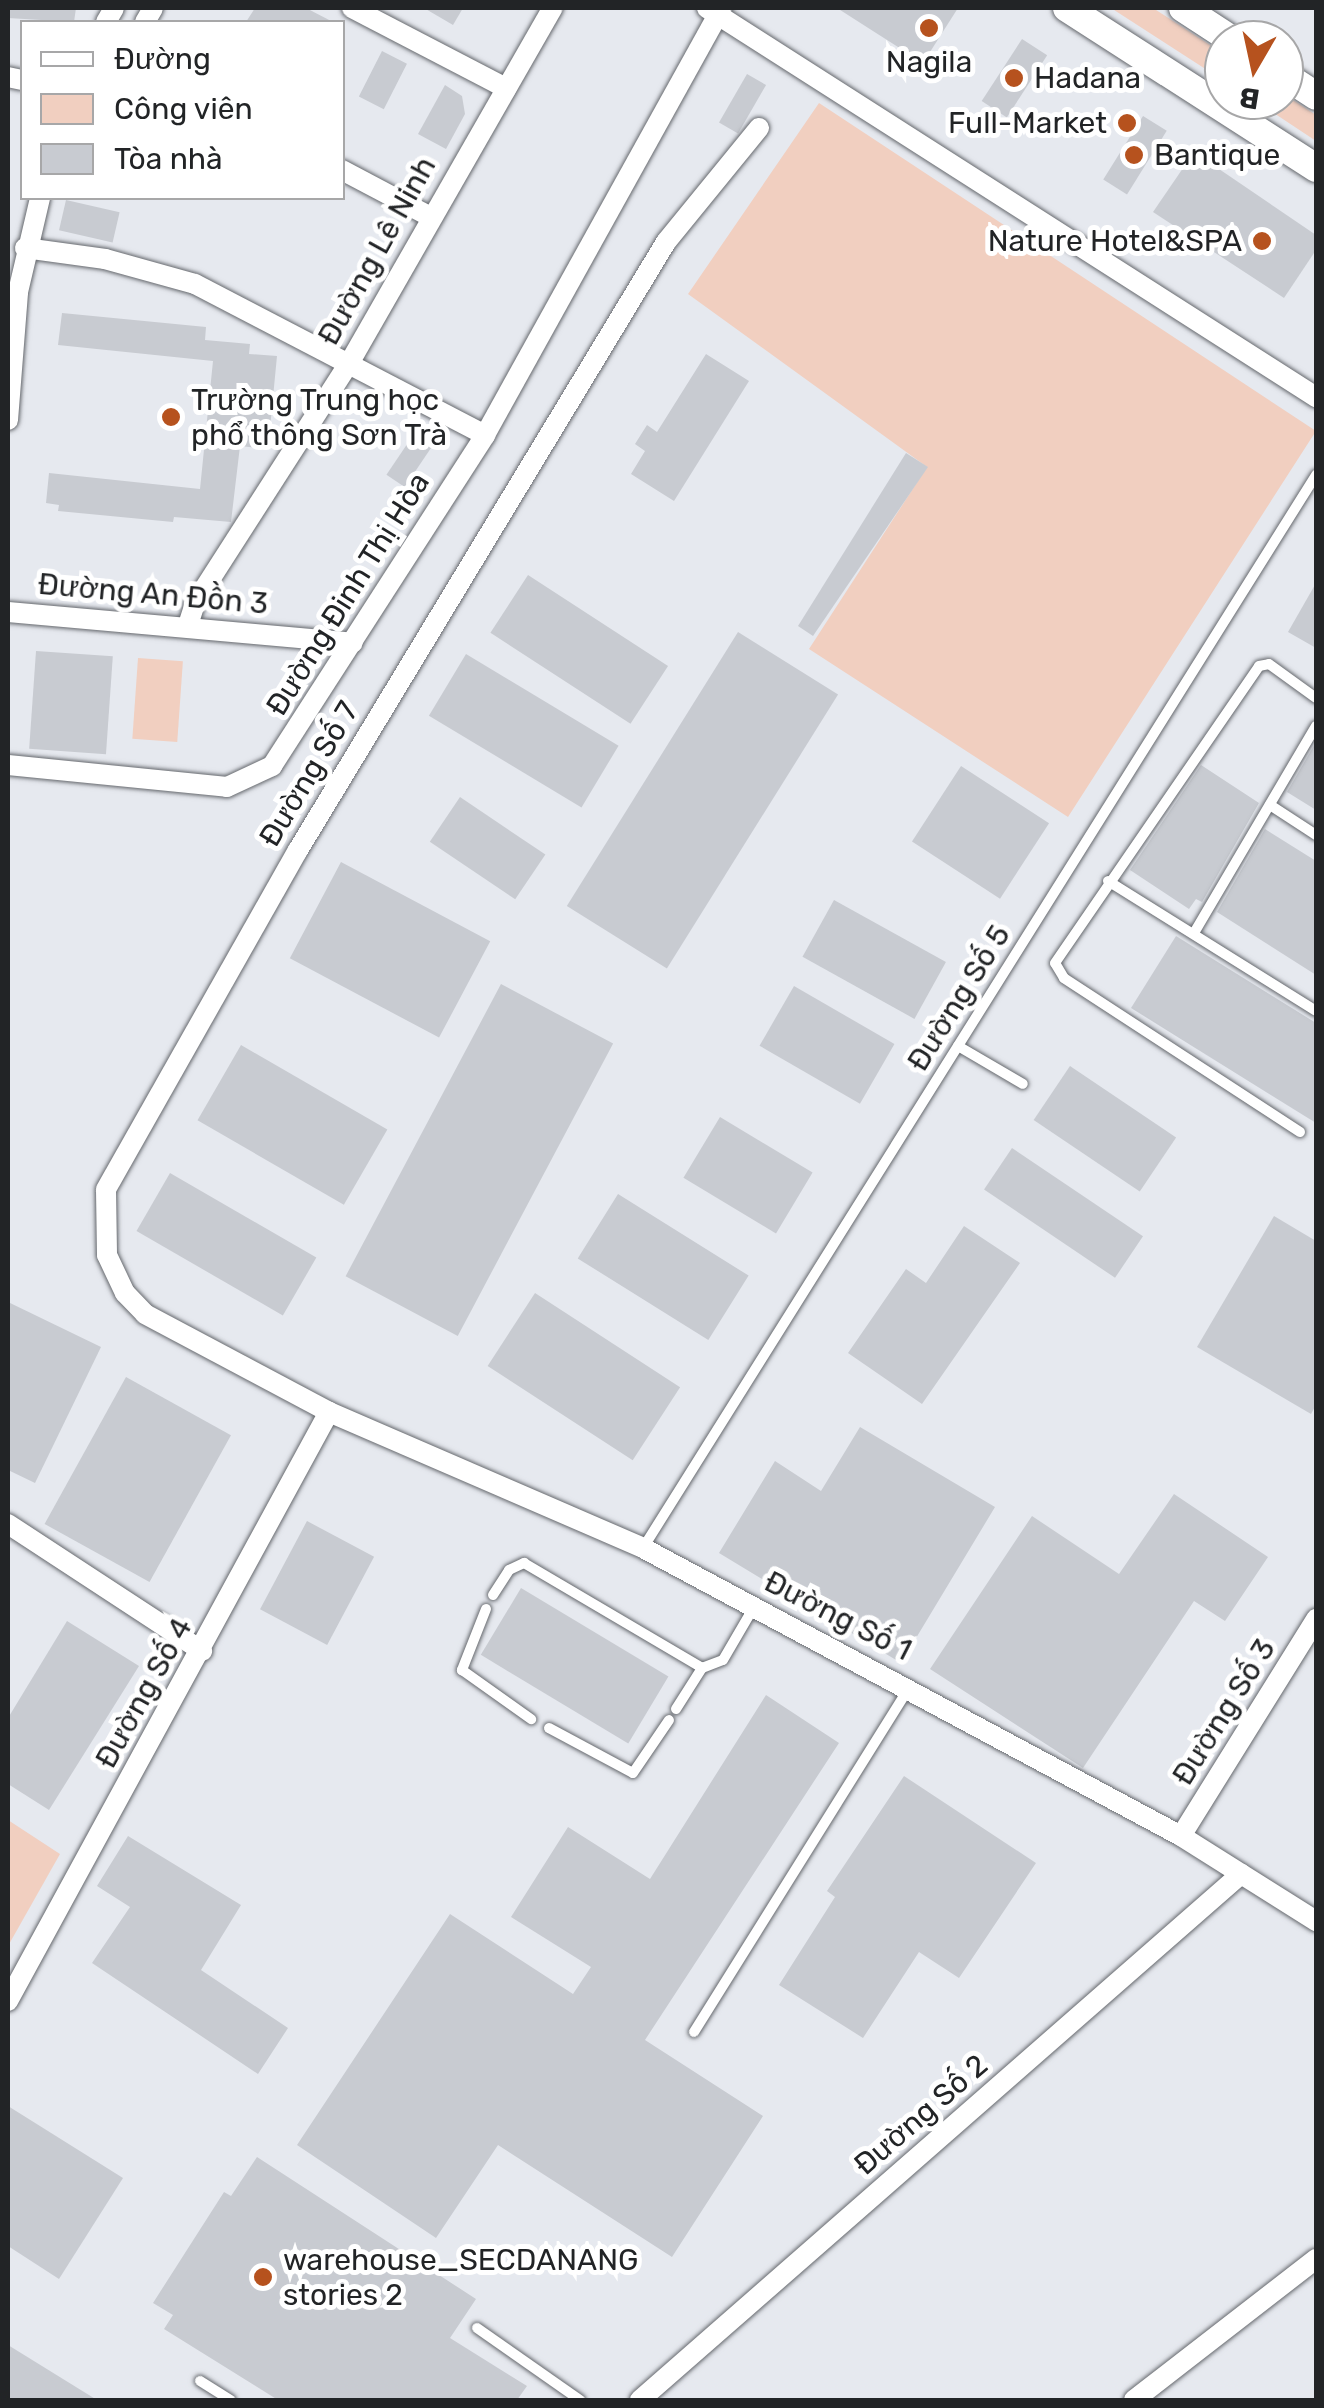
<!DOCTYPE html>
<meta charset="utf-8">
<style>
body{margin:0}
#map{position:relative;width:1324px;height:2408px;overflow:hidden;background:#e6e9ef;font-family:Rubik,sans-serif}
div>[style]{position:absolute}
.green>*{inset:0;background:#f1cfc0;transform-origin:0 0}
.building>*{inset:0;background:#c8cbd1;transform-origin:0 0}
.roads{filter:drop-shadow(0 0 2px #65686d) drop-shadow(0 0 2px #65686d)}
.service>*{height:10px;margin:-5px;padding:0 5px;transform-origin:5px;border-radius:5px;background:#fff}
.minor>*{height:20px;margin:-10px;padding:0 10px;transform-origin:10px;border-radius:10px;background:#fff}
.secondary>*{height:28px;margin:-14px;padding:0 14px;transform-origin:14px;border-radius:14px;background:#fff}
.dots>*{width:28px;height:28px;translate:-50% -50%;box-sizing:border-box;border:5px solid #fff;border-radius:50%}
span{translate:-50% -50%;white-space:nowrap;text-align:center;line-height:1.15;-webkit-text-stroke:10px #fff;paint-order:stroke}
.poi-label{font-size:30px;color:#222426}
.left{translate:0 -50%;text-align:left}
.right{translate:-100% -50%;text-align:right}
.street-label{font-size:30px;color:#222426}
.frame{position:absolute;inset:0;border:10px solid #222426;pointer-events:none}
.legend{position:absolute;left:20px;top:20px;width:325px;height:180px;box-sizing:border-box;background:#fff;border:2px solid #a7a7a8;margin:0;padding:12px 18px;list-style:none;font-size:30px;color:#222426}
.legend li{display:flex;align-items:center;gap:20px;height:50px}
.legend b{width:50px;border:2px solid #a7a7a8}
.north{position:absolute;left:1204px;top:20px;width:100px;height:100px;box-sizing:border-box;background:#fff;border:2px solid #a7a7a8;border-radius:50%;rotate:189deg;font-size:28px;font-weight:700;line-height:40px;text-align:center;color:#222426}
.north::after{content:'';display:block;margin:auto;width:35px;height:45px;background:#b6521e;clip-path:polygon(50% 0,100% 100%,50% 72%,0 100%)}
</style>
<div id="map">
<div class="green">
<div style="clip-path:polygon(1111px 8px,1153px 8px,1224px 54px,1224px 81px)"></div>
<div style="clip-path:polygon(1284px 94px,1316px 115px,1316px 141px,1254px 100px,1284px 100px)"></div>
<div style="clip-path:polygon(819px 103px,1316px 431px,1068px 817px,809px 649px,927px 467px,688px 294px)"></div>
<div style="left:138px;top:658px;width:45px;height:81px;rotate:4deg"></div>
<div style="clip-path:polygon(8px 1820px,60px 1854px,8px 1946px)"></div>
</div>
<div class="building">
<div style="clip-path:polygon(8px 8px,76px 8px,74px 22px,8px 18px)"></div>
<div style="clip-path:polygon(255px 8px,306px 8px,333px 22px,246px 22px)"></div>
<div style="clip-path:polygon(424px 8px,463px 8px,453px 25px)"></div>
<div style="clip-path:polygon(837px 8px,958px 8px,923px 63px)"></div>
<div style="left:1022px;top:39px;width:30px;height:74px;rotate:33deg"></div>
<div style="left:382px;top:51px;width:28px;height:51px;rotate:27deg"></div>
<div style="left:747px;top:74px;width:22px;height:56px;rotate:30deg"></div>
<div style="clip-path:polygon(445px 85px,462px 96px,465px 114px,446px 149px,418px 134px)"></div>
<div style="left:1143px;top:116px;width:28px;height:75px;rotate:32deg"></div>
<div style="clip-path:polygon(1194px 152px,1316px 235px,1316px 250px,1284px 298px,1153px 212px)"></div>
<div style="left:66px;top:200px;width:55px;height:31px;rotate:13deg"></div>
<div style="clip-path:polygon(62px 313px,206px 327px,205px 340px,250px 344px,249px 354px,277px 356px,268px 449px,240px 446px,231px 522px,174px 517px,173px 522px,58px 511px,59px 505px,46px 503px,49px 473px,200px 489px,213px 361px,58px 345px)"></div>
<div style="clip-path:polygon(706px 354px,749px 381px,674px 501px,631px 474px,645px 451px,635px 444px,647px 425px,657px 432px)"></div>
<div style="left:420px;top:425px;width:22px;height:60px;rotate:34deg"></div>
<div style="clip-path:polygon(906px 453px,928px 467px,813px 636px,798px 626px)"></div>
<div style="left:528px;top:575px;width:167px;height:69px;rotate:33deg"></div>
<div style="clip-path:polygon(1316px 583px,1316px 648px,1288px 632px)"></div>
<div style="left:738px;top:632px;width:118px;height:323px;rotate:32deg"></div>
<div style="left:36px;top:651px;width:77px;height:98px;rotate:4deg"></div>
<div style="left:466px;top:654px;width:178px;height:72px;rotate:31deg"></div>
<div style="clip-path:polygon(1316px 742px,1316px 810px,1287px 792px)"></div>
<div style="clip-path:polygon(1201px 765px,1259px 803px,1202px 902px,1196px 899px,1189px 909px,1130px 870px)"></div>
<div style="left:961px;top:766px;width:105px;height:90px;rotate:33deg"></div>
<div style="left:460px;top:797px;width:103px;height:54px;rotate:34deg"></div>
<div style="clip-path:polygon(1265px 829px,1316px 861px,1316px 975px,1217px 912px)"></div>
<div style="left:341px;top:862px;width:169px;height:109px;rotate:28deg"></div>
<div style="left:834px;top:900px;width:128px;height:65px;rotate:29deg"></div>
<div style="clip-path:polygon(1176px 936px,1316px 1023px,1316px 1123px,1131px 1008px)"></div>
<div style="left:501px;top:984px;width:127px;height:331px;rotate:28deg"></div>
<div style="left:794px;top:986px;width:116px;height:69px;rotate:30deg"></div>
<div style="left:241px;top:1045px;width:169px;height:87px;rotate:30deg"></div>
<div style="left:1070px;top:1066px;width:128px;height:65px;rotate:34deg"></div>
<div style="left:720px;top:1117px;width:108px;height:71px;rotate:31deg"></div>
<div style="left:1012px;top:1148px;width:158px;height:50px;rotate:34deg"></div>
<div style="left:170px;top:1173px;width:169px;height:67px;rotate:30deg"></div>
<div style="left:618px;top:1194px;width:154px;height:76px;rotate:32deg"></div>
<div style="clip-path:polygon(1274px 1216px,1316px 1241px,1316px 1405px,1311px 1414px,1197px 1347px)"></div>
<div style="clip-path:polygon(964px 1226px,1020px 1263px,922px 1404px,848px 1353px,906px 1269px,926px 1283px)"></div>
<div style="left:535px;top:1293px;width:173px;height:87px;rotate:33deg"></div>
<div style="clip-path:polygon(8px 1302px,101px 1347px,35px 1483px,8px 1470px)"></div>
<div style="left:126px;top:1377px;width:120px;height:168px;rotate:29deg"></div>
<div style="clip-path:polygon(860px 1427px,995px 1507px,901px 1663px,719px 1553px,775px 1461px,821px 1491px)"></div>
<div style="clip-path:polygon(1174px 1494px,1268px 1557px,1225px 1621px,1194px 1601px,1083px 1768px,930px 1669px,1032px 1516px,1119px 1574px)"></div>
<div style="left:307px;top:1521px;width:76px;height:100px;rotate:28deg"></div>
<div style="left:521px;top:1588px;width:172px;height:78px;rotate:31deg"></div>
<div style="clip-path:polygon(67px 1621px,139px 1666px,49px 1810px,8px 1784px,8px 1718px)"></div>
<div style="clip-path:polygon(766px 1695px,839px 1743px,645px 2040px,763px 2116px,672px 2257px,498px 2145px,436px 2238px,297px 2145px,450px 1914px,573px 1994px,591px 1967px,511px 1917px,568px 1827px,650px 1879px)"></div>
<div style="clip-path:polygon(904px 1776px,1036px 1863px,959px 1978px,919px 1952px,863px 2038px,779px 1985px,835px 1897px,827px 1891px)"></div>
<div style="clip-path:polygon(128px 1836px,241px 1905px,201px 1970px,288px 2028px,258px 2074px,92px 1963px,130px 1907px,97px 1886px)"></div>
<div style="clip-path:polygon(8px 2106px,123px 2178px,59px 2279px,8px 2246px)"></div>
<div style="clip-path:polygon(257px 2157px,476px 2299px,450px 2338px,527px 2386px,517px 2400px,278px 2400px,164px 2329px,173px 2315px,153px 2303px,224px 2192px,231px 2196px)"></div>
<div style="clip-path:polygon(8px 2345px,97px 2400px,8px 2400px)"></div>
</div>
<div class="roads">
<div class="service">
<div style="left:1270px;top:805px;width:55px;rotate:33.1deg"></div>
<div style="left:1108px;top:881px;width:245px;rotate:32deg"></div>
<div style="left:1194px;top:933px;width:240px;rotate:-59.5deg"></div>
<div style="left:958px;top:1046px;width:75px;rotate:30.3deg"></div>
<div style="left:1300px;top:1132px;width:282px;rotate:-146.9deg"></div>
<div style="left:1064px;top:978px;width:17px;rotate:-121deg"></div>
<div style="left:1055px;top:963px;width:360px;rotate:-55.5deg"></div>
<div style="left:1259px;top:666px;width:10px;rotate:-11deg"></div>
<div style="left:1269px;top:664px;width:58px;rotate:35.9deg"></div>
<div style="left:643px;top:1548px;width:1267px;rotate:-57.9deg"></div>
<div style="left:493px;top:1595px;width:30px;rotate:-57deg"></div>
<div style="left:509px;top:1570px;width:17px;rotate:-25deg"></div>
<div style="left:524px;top:1563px;width:207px;rotate:30.5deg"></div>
<div style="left:702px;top:1668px;width:22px;rotate:-21deg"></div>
<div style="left:723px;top:1660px;width:61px;rotate:-59.7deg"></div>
<div style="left:486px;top:1609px;width:66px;rotate:111.5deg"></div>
<div style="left:462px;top:1670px;width:85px;rotate:35.4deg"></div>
<div style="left:676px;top:1709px;width:49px;rotate:-57.6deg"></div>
<div style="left:549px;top:1728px;width:95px;rotate:28.2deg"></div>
<div style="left:633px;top:1773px;width:64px;rotate:-55.8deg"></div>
<div style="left:694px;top:2032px;width:406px;rotate:-58deg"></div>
<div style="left:477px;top:2328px;width:126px;rotate:35deg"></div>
<div style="left:200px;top:2381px;width:36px;rotate:32deg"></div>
</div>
<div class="minor">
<div style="left:352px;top:8px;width:174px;rotate:27.5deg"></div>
<div style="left:707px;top:8px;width:723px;rotate:32.57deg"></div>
<div style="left:106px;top:22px;width:16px;rotate:-60deg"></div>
<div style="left:145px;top:22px;width:16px;rotate:-60deg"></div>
<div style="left:8px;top:77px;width:14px;rotate:12deg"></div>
<div style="left:759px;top:128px;width:147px;rotate:129.2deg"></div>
<div style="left:666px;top:242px;width:711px;rotate:121.18deg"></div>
<div style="left:298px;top:850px;width:390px;rotate:119.5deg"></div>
<div style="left:106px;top:1190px;width:65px;rotate:89.1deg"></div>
<div style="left:107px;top:1255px;width:42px;rotate:64.7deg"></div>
<div style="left:125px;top:1293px;width:29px;rotate:46deg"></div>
<div style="left:145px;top:1314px;width:208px;rotate:28deg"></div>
<div style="left:329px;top:1412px;width:342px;rotate:23.4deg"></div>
<div style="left:643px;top:1548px;width:610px;rotate:28.16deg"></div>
<div style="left:1181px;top:1836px;width:160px;rotate:32.2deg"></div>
<div style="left:342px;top:170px;width:98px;rotate:27.9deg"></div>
<div style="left:25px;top:248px;width:81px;rotate:7.8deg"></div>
<div style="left:105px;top:259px;width:93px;rotate:15.5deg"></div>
<div style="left:195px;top:284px;width:327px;rotate:27.5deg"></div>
<div style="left:8px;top:420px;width:128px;rotate:-85.5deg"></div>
<div style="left:18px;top:292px;width:97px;rotate:-76.8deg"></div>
<div style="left:8px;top:612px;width:346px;rotate:5.1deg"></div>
<div style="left:188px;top:625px;width:23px;rotate:-72deg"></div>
<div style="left:195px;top:603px;width:289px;rotate:-57.3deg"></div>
<div style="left:351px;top:360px;width:406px;rotate:-60.2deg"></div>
<div style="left:8px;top:765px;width:220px;rotate:5.7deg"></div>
<div style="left:227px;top:787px;width:50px;rotate:-25deg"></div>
<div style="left:272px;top:766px;width:394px;rotate:-57.2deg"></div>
<div style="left:485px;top:435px;width:488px;rotate:-61deg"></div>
<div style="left:8px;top:1524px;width:232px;rotate:33.2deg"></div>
<div style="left:1181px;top:1836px;width:256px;rotate:-58.1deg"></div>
<div style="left:8px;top:2001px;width:671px;rotate:-61.41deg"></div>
<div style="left:640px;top:2400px;width:799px;rotate:-41.19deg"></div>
<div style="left:1134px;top:2400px;width:230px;rotate:-37.8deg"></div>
</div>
<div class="secondary">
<div style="left:1067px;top:8px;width:296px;rotate:32.7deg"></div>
<div style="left:1183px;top:8px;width:59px;rotate:33.1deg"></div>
<div style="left:1284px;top:75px;width:38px;rotate:33deg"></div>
</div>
</div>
<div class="dots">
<div style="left:929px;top:28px;background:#b6521e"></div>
<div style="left:1014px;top:78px;background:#b6521e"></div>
<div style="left:1127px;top:123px;background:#b6521e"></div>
<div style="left:1134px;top:155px;background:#b6521e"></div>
<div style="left:1262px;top:241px;background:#b6521e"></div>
<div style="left:171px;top:417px;background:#b6521e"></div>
<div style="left:263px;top:2277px;background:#b6521e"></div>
</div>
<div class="poi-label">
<span style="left:929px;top:62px">Nagila</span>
<span class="left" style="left:1034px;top:78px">Hadana</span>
<span class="right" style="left:1107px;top:123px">Full-Market</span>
<span class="left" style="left:1154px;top:155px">Bantique</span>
<span class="right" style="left:1242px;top:241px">Nature Hotel&amp;SPA</span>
<span class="left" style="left:191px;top:417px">Trường Trung học<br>phổ thông Sơn Trà</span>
<span class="left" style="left:283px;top:2277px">warehouse_SECDANANG<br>stories 2</span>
</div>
<div class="street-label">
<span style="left:377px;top:251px;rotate:-61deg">Đường Lê Ninh</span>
<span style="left:153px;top:594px;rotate:5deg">Đường An Đồn 3</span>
<span style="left:348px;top:594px;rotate:-58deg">Đường Đinh Thị Hòa</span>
<span style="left:309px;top:774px;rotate:-59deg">Đường Số 7</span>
<span style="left:959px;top:998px;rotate:-58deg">Đường Số 5</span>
<span style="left:838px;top:1616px;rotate:27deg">Đường Số 1</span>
<span style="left:144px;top:1693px;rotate:-61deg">Đường Số 4</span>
<span style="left:1224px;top:1712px;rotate:-58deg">Đường Số 3</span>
<span style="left:921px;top:2115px;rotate:-41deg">Đường Số 2</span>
</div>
<div class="frame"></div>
<ul class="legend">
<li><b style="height:12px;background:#fff"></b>Đường</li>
<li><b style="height:28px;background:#f1cfc0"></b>Công viên</li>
<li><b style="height:28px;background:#c8cbd1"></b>Tòa nhà</li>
</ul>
<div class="north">B</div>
</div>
